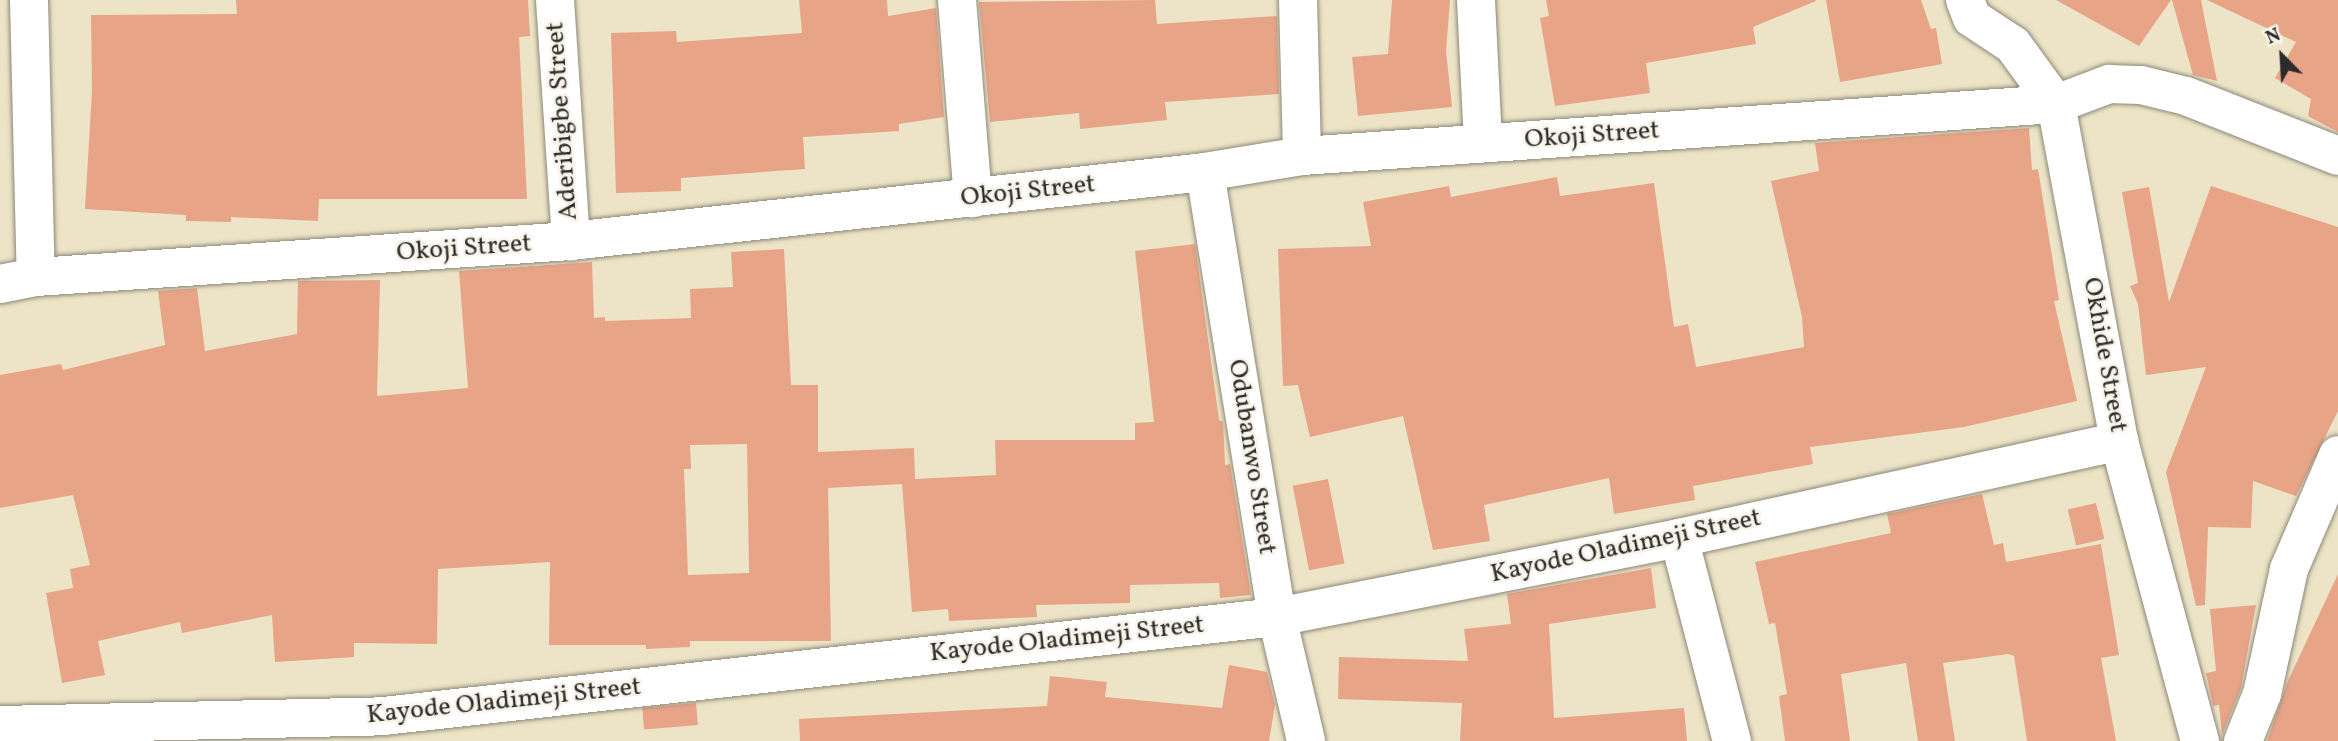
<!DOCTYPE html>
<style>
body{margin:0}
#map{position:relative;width:2338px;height:741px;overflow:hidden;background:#ede4c7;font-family:Vollkorn,serif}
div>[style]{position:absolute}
.building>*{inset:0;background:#e7a487;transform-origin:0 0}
.roads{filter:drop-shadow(0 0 2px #8c8879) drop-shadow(0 0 2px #8c8879)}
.street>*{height:38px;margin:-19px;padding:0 19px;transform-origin:19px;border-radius:19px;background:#fff}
span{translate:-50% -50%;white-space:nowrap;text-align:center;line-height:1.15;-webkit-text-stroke:5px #f7f3e8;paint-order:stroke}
.street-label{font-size:26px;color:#2b2b2b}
.north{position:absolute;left:2247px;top:21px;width:70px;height:70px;-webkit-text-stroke:5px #f7f3e8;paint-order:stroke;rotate:336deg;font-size:19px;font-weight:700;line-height:28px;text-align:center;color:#2b2b2b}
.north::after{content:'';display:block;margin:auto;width:24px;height:32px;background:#2b2b2b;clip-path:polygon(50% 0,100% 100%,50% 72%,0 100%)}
</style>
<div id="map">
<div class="building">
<div style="clip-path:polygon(236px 0,528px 0,530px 36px,519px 37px,527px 199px,319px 199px,318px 221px,231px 217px,231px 222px,186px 221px,186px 215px,85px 209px,92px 91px,91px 15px,237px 14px)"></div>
<div style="clip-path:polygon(799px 0,887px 0,888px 16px,936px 8px,944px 117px,899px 124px,899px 131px,803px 137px,805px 169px,681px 178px,681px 191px,616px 193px,611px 33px,676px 31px,677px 42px,802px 33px)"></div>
<div style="clip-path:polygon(1155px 0,1157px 24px,1277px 16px,1279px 94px,1165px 102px,1167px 120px,1080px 129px,1079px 113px,990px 122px,979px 2px)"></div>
<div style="clip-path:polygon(1392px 0,1450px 0,1446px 51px,1452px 107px,1358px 116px,1352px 57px,1388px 54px)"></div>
<div style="clip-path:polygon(1546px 0,1815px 0,1816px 1px,1753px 27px,1756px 44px,1646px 63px,1650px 93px,1555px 106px,1540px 18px,1549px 16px)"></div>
<div style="clip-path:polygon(1826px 0,1921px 0,1931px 29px,1936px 28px,1942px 64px,1840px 82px)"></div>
<div style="clip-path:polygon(2056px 0,2171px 0,2139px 46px)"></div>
<div style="clip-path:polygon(2172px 0,2201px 0,2217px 81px,2193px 75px)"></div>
<div style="clip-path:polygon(2207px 0,2338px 0,2338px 132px,2308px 116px,2311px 99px,2275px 78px,2296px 42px)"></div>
<div style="clip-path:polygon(2029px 128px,2032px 170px,2038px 169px,2059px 300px,2054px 301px,2077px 401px,1964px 427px,1810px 447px,1813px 464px,1693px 486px,1695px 500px,1614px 514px,1609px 478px,1484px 505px,1490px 541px,1433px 550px,1403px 416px,1310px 437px,1298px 385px,1283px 386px,1278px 249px,1371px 246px,1363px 202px,1449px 186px,1451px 197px,1557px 177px,1560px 196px,1654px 183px,1674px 327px,1688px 324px,1696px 367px,1804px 347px,1802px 317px,1771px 181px,1819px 171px,1815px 143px)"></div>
<div style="clip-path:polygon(2211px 186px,2338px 227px,2338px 411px,2296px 496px,2253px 481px,2251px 528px,2208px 527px,2205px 605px,2196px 606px,2166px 472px,2206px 367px,2146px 375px,2138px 304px,2130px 286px,2138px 283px,2122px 192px,2149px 187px,2169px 302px)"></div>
<div style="clip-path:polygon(evenodd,1195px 244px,1219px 420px,1223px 422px,1225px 465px,1230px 464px,1251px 595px,1220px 598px,1219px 583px,1130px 585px,1130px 603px,1036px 605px,1037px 617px,949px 621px,948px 609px,912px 612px,902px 484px,828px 488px,831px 641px,690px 641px,690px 647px,646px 649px,646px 645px,549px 645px,550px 562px,438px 569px,437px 644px,354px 643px,354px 657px,275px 662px,272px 615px,182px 633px,180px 622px,98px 641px,105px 675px,62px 683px,46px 593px,73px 588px,70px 569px,90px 565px,73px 495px,0 508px,0 375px,61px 364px,63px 370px,165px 345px,158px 291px,197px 288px,205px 351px,297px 334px,298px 281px,380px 280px,377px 396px,468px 388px,459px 271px,592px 262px,594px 318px,605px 317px,605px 321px,691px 318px,690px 289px,733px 287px,731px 252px,784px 249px,791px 385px,818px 385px,818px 452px,914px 448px,915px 479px,996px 475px,995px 440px,1135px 440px,1135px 423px,1154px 422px,1135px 251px,1195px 244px,747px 444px,749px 573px,688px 575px,684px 469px,691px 469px,690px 445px,747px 444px)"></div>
<div style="left:1328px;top:479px;width:86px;height:36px;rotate:79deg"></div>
<div style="clip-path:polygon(1982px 494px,1994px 545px,2003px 543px,2006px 562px,2101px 544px,2119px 655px,2101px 658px,2116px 741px,2027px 741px,2014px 656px,2008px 654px,1943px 663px,1955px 741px,1918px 741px,1906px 663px,1841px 674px,1850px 741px,1785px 741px,1779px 696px,1787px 694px,1775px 623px,1769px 624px,1755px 562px,1891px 533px,1887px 514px)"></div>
<div style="left:2096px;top:503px;width:37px;height:29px;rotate:77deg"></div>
<div style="clip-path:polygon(1651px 568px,1656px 608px,1549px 624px,1554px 718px,1684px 708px,1687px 741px,1460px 741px,1462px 703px,1338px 699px,1339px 657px,1468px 661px,1464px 629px,1511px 624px,1507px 594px)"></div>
<div style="clip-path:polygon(2338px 574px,2338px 741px,2267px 741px,2287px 683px)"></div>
<div style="clip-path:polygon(2256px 605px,2241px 688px,2222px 735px,2219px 705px,2213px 706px,2206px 673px,2216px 671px,2210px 609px)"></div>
<div style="clip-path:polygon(1229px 665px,1267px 672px,1275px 705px,1269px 741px,800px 741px,799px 719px,1047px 706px,1050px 676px,1107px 682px,1105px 697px,1222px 708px)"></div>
<div style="left:696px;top:703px;width:22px;height:54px;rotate:85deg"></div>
</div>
<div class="roads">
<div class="street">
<div style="left:29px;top:0;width:277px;rotate:88.6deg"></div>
<div style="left:555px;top:0;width:242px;rotate:86.2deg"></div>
<div style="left:957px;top:0;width:199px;rotate:85.4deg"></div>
<div style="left:1298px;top:0;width:156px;rotate:88.5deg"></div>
<div style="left:1476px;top:0;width:143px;rotate:87.2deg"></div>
<div style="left:1965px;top:0;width:19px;rotate:69deg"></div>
<div style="left:1972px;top:18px;width:49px;rotate:33.4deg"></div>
<div style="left:2013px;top:45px;width:73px;rotate:53.9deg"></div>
<div style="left:2056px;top:104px;width:343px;rotate:79.4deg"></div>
<div style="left:2119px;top:441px;width:311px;rotate:74.9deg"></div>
<div style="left:1205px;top:172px;width:451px;rotate:80.8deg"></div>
<div style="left:1277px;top:617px;width:127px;rotate:76.8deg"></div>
<div style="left:0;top:284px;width:37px;rotate:-11deg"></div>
<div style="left:36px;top:277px;width:536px;rotate:-3.85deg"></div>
<div style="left:571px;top:241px;width:638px;rotate:-6.21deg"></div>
<div style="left:1205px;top:172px;width:98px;rotate:-9.4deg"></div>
<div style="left:1302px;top:156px;width:756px;rotate:-3.95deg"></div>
<div style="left:2056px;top:104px;width:57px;rotate:-20.7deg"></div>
<div style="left:2109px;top:84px;width:32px;rotate:2deg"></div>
<div style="left:2141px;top:85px;width:46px;rotate:13.7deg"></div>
<div style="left:2186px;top:96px;width:163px;rotate:21.5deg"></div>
<div style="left:1679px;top:538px;width:210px;rotate:75.4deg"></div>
<div style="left:0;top:725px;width:384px;rotate:-1.3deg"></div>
<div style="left:384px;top:716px;width:898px;rotate:-6.33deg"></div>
<div style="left:1277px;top:617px;width:410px;rotate:-11.1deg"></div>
<div style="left:1679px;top:538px;width:451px;rotate:-12.4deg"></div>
<div style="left:2243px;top:741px;width:51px;rotate:-68deg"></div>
<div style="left:2262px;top:694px;width:128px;rotate:-77.8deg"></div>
<div style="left:2289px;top:569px;width:124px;rotate:-66.7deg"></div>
</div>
</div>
<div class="street-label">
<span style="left:563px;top:121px;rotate:-94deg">Aderibigbe Street</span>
<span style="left:1592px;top:136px;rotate:-4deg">Okoji Street</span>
<span style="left:1028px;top:192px;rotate:-6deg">Okoji Street</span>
<span style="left:464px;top:249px;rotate:-4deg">Okoji Street</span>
<span style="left:2104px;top:355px;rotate:80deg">Okhide Street</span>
<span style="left:1251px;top:457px;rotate:81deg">Odubanwo Street</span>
<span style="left:1626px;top:547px;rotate:-12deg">Kayode Oladimeji Street</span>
<span style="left:1067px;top:640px;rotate:-6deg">Kayode Oladimeji Street</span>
<span style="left:504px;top:702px;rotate:-6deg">Kayode Oladimeji Street</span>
</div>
<div class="north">N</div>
</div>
